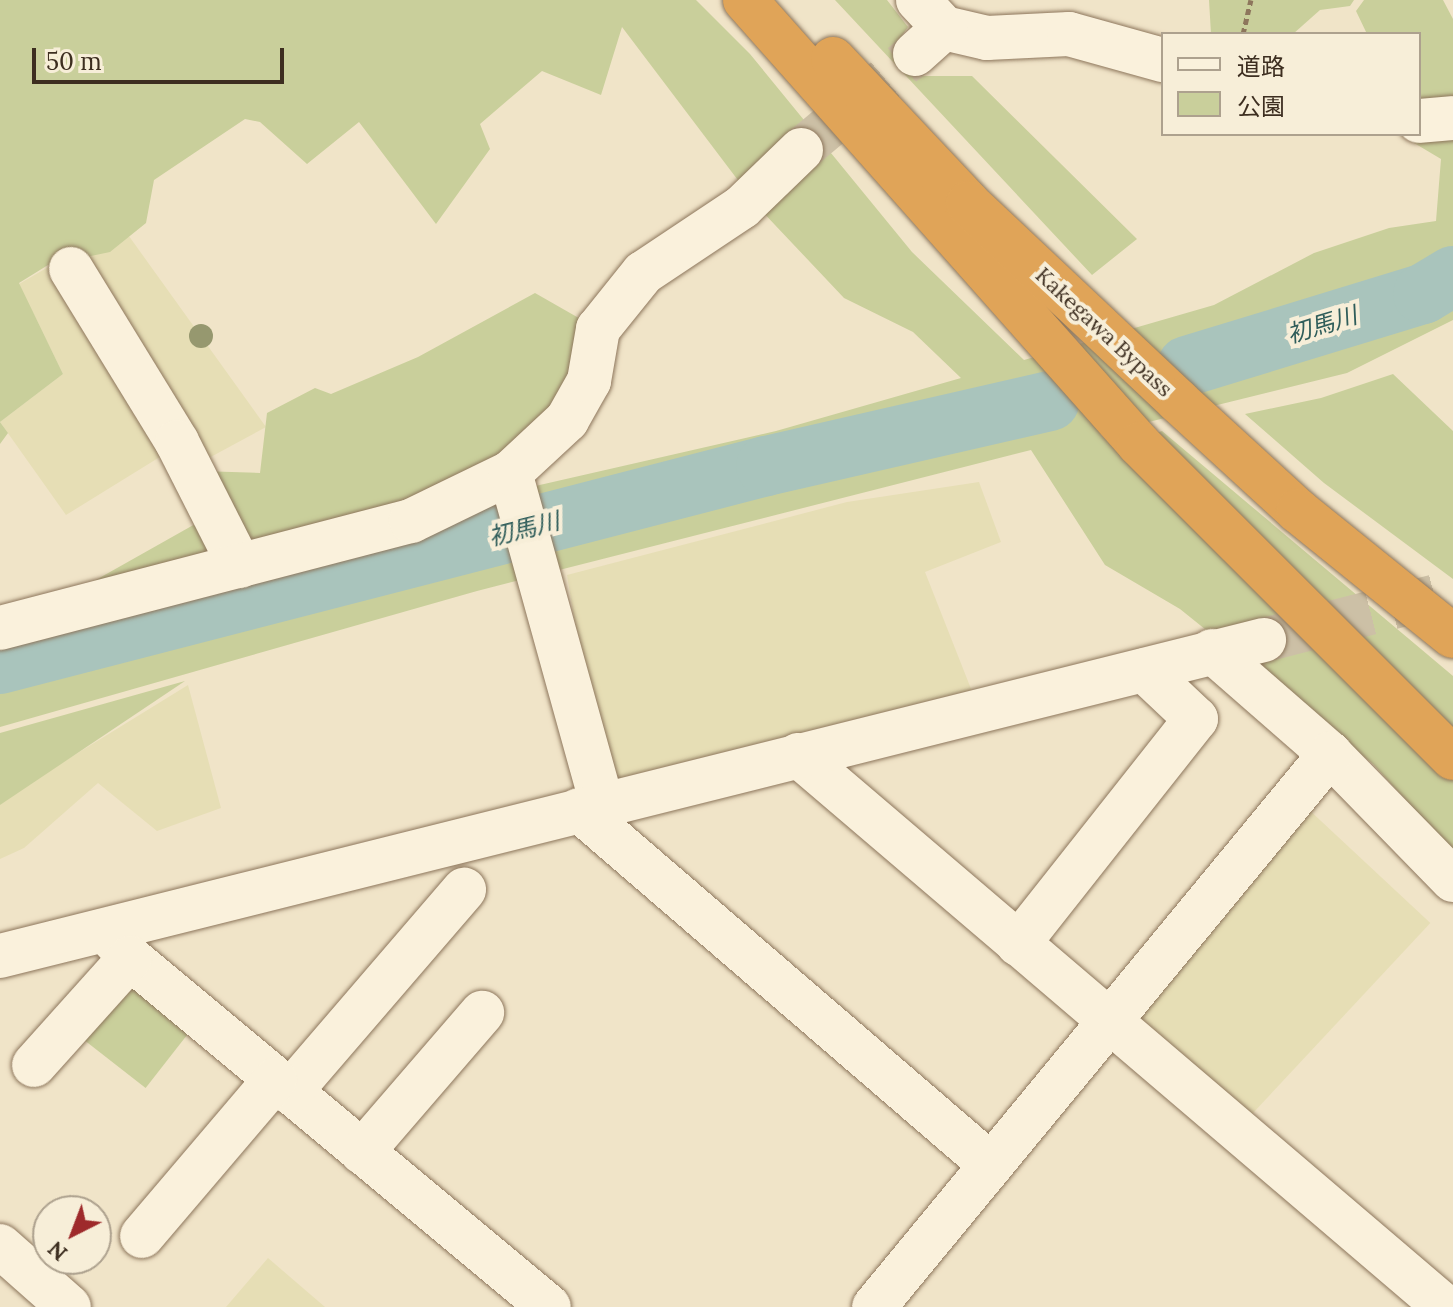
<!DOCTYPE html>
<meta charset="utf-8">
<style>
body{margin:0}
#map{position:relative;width:1453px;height:1307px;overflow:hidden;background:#f0e4c8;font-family:Lora,"Noto Sans JP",serif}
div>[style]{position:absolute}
.farmland>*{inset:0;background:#e6deb5;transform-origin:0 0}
.green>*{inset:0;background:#c9cf9b;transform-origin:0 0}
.river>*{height:60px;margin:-30px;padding:0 30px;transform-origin:30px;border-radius:30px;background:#a9c4bc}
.minor-tunnel>*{height:44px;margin-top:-22px;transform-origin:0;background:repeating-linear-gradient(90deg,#ccc0a6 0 44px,transparent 0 66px)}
.path>*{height:5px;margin-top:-2.5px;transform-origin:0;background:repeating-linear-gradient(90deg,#8d765c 0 6px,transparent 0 10px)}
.roads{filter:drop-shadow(0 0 2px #8d765c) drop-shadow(0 0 2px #8d765c)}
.minor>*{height:44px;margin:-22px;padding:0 22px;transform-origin:22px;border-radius:22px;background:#faf1dc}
.highway>*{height:44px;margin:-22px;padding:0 22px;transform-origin:22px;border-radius:22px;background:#e0a458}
.trees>*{width:24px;height:24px;margin:-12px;border-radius:50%;background:#96986f}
span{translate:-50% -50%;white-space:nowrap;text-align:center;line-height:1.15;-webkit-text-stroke:8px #f7eed8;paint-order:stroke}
.street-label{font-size:22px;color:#3d2e20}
.water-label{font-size:24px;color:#2f5d5a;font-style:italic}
.legend{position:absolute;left:1161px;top:32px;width:260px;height:104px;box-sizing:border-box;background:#f7eed8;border:2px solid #ada18e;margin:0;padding:10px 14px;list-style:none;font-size:24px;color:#3d2e20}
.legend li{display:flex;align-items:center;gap:16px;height:40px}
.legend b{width:40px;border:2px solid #ada18e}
.north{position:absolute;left:32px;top:1195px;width:80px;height:80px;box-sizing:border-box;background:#f7eed8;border:2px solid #ada18e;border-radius:50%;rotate:222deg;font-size:22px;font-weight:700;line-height:32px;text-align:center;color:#3d2e20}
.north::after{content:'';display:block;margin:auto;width:28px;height:36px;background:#9e2a2b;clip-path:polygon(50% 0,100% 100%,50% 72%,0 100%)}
.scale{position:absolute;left:32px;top:48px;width:252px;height:36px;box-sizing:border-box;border:4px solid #3d2e20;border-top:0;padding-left:10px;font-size:24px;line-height:28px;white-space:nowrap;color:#3d2e20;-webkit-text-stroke:6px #f7eed8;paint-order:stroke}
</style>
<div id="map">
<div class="farmland">
<div style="clip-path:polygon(121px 225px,266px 427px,194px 466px,176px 447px,66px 515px,0 422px,63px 374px,19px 284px)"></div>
<div style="clip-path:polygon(979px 482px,1001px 542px,925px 572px,975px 699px,602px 791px,567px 575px,847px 502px)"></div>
<div style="clip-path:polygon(188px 685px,221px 808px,157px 831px,98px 783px,24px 848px,0 859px,0 801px)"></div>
<div style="left:1306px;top:807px;width:170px;height:272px;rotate:43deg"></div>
<div style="clip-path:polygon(268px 1258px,325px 1307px,226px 1307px)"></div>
</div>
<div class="green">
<div style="clip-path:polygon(0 0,696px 0,750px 54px,912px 252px,1024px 360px,1214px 305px,1314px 253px,1389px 228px,1436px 221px,1441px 159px,1399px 134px,1419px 134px,1453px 121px,1453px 320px,1347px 373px,1100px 434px,1453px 779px,1453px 852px,1373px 764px,1180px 609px,1105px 565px,1031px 450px,477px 591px,0 727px,0 634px,220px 510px,199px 471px,260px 473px,267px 413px,315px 388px,331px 394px,418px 357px,535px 293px,598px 329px,505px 493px,776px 431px,961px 378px,913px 332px,844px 298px,759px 208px,622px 27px,601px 95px,542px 71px,480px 124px,490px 149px,436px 224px,359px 122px,307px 164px,260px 122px,245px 119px,154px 180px,146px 223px,110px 252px,48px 265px,19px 283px,63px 374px,0 422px,8px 433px,0 444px)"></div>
<div style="clip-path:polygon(835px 0,887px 0,908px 27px,894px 47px,922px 76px,972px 76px,1137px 239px,1092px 275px)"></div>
<div style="clip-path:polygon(1209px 0,1354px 0,1350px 6px,1320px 10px,1293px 34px,1211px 34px)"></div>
<div style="clip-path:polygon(1364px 0,1443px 0,1453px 19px,1453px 105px,1419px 108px,1419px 34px,1367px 34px,1356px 11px)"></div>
<div style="clip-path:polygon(1393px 374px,1453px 431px,1453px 579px,1324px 483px,1245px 414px,1321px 398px)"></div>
<div style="clip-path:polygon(1162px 431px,1453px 676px,1453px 738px,1148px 436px)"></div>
<div style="clip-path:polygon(185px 681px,0 805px,0 733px)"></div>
<div style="left:122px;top:977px;width:87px;height:73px;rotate:38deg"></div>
</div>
<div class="river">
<div style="left:1187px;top:366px;width:247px;rotate:-17deg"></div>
<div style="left:1423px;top:294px;width:35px;rotate:-31deg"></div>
<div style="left:0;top:664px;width:791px;rotate:-14.49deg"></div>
<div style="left:766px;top:466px;width:291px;rotate:-12.9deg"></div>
</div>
<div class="minor-tunnel">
<div style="left:801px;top:150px;width:149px;rotate:-40.1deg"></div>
<div style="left:1264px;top:640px;width:195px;rotate:-14.3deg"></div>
</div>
<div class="path">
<div style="left:1243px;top:34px;width:35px;rotate:-77deg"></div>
</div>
<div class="roads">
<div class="minor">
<div style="left:918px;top:0;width:38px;rotate:47deg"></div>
<div style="left:944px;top:28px;width:44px;rotate:13.1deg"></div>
<div style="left:987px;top:38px;width:82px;rotate:-2.8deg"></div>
<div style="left:1069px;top:34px;width:98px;rotate:15.5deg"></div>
<div style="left:915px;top:54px;width:39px;rotate:-42deg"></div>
<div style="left:1419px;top:121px;width:34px;rotate:-5deg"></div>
<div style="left:71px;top:269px;width:203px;rotate:58.5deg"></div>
<div style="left:177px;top:442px;width:139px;rotate:63.1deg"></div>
<div style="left:0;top:628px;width:425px;rotate:-14.6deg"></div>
<div style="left:411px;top:521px;width:110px;rotate:-25.9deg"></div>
<div style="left:1212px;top:651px;width:157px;rotate:41.1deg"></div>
<div style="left:1330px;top:754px;width:176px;rotate:45.7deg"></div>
<div style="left:798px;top:755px;width:850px;rotate:40.47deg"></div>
<div style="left:602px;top:804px;width:344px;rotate:-105.5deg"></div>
<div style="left:510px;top:473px;width:78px;rotate:-42.9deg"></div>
<div style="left:567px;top:420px;width:45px;rotate:-60.6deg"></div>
<div style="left:589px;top:381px;width:53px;rotate:-80.2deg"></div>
<div style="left:598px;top:329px;width:72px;rotate:-51.2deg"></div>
<div style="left:643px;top:273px;width:119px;rotate:-33.7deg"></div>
<div style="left:742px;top:207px;width:82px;rotate:-44deg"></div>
<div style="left:579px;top:810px;width:544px;rotate:40.75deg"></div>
<div style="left:106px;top:931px;width:36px;rotate:48deg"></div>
<div style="left:130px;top:958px;width:545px;rotate:39.79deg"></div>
<div style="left:1018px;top:944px;width:287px;rotate:-51.7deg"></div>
<div style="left:1196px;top:719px;width:71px;rotate:-136.7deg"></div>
<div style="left:0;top:956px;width:1303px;rotate:-14.04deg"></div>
<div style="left:34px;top:1065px;width:144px;rotate:-48.1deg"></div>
<div style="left:290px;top:1092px;width:267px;rotate:-49.3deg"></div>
<div style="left:362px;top:1152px;width:184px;rotate:-49.2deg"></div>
<div style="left:142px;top:1236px;width:205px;rotate:-49.6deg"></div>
<div style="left:0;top:1246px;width:92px;rotate:41.5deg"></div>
<div style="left:874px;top:1307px;width:717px;rotate:-50.49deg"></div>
</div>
<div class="highway">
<div style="left:745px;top:0;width:594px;rotate:48.41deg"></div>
<div style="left:1139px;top:444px;width:444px;rotate:45deg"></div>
<div style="left:833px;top:59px;width:197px;rotate:46.8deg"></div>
<div style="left:968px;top:203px;width:289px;rotate:43.3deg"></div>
<div style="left:1178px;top:401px;width:163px;rotate:42.5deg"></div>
<div style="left:1298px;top:511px;width:199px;rotate:38.9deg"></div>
</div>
</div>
<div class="trees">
<div style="left:201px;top:336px"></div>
</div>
<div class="street-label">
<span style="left:1104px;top:332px;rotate:43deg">Kakegawa Bypass</span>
</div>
<div class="water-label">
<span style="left:1322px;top:325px;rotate:-17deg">初馬川</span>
<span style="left:524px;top:529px;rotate:-14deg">初馬川</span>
</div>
<ul class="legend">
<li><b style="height:10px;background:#faf1dc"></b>道路</li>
<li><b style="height:22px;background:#c9cf9b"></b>公園</li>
</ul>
<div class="north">N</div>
<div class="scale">50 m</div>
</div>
